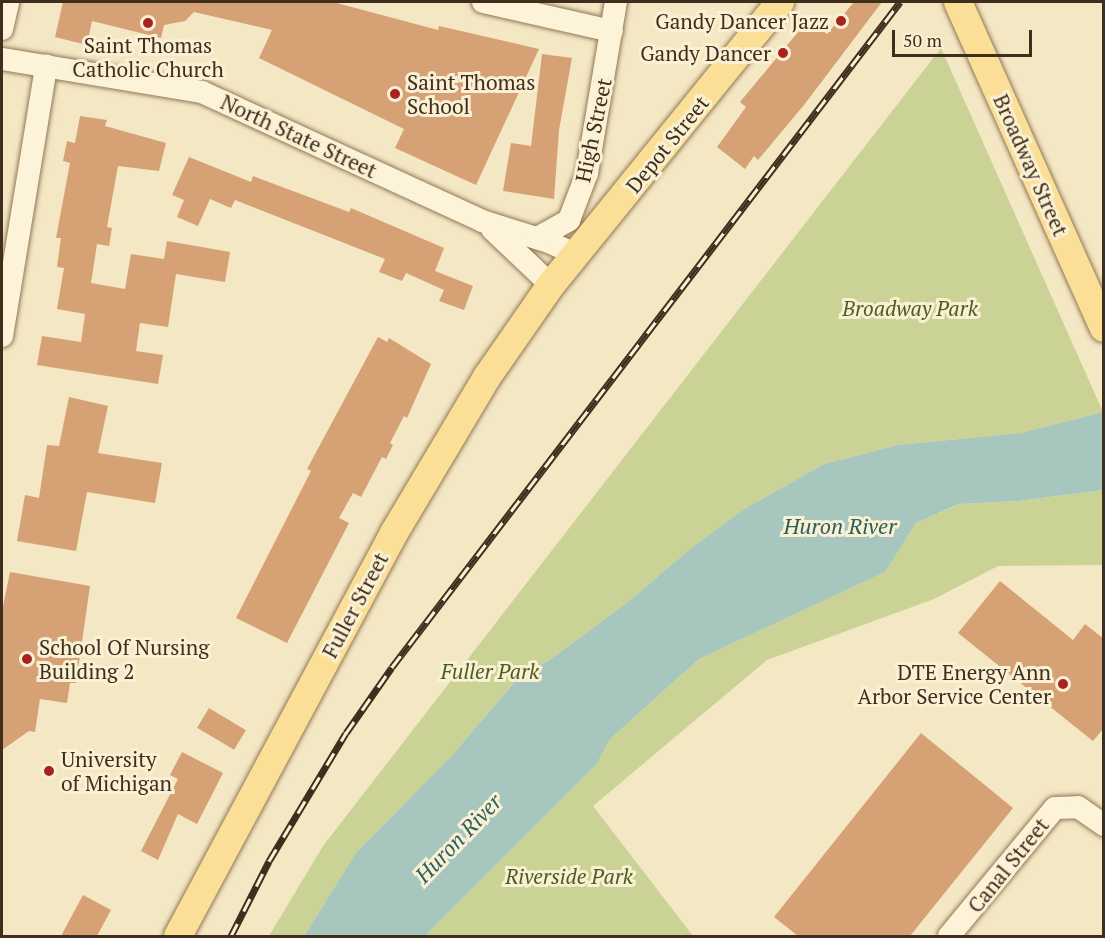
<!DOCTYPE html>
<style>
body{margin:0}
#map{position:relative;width:1105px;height:938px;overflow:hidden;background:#f4e7c3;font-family:"PT Serif",serif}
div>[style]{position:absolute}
.green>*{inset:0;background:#cad395}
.water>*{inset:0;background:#a6c6be}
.building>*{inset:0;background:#d6a174;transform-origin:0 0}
.roads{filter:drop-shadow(0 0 2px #917857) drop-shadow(0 0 2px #917857)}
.minor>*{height:22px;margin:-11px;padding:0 11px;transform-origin:11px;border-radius:11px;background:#fdf3d8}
.major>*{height:28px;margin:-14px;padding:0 14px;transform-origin:14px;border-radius:14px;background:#fbdf97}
.rail>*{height:7px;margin-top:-3.5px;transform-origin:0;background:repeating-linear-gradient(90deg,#faf0d4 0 14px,#3f2e1d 0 28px);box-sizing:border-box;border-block:2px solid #3f2e1d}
.dots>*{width:16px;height:16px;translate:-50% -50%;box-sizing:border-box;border:3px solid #faf0d4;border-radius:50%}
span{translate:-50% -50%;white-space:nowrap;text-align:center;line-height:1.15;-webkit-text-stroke:6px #faf0d4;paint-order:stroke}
.poi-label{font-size:21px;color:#3f2e1d}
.right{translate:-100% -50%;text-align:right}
.left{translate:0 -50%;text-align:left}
.street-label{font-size:21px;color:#3f2e1d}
.park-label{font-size:21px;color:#4c5e21;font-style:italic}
.water-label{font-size:22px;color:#2a605f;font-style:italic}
.frame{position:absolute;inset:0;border:3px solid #3f2e1d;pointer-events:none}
.scale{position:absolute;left:892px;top:30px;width:140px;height:27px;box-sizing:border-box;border:3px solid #3f2e1d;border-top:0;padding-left:8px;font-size:18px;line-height:21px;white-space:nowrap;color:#3f2e1d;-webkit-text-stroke:4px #faf0d4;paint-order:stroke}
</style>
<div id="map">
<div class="green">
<div style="clip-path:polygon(941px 48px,1103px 412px,1021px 433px,898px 445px,824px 464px,746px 508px,691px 548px,628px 602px,548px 661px,519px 677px,454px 753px,356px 853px,304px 936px,269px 936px,323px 846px)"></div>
<div style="clip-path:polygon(1103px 490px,1103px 565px,998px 566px,934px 599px,767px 660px,593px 806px,693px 936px,425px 936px,596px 765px,610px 739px,699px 659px,885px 572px,916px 523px,960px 504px,1018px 501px)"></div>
</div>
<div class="water">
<div style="clip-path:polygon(1103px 412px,1103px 490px,1018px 501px,959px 504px,916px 523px,885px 572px,699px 659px,610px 739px,596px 765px,425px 936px,304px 936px,356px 853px,454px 753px,519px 677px,548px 661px,628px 602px,691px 548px,746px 508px,824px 464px,898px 445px,1021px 433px)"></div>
</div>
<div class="building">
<div style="clip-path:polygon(63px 2px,333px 2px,438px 30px,439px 26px,539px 49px,476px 185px,395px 148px,404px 129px,259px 58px,272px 30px,194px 12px,185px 21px,164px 25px,161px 38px,92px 21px,87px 45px,55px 37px)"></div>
<div style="clip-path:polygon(854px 2px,882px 2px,804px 105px,758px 160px,754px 156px,745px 169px,717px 147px,746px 107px,740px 102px,808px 20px,827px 34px)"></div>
<div style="clip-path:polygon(542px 54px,572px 58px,559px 130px,554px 199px,503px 191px,511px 143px,531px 146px)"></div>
<div style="clip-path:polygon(80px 116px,107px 120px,105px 126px,166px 143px,159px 171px,118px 166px,107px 227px,112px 228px,109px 246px,97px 244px,91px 283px,125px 289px,131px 254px,164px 259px,167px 241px,230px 252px,225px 282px,176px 274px,168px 327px,140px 323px,136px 351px,163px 355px,158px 384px,37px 365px,42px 336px,81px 342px,85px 314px,57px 309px,64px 268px,57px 267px,61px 238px,56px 238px,70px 163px,63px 161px,67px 141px,75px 143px)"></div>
<div style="clip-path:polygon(189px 157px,251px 182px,253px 176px,349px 212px,351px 208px,444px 248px,435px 271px,473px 286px,464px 310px,439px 301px,444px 290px,406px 273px,402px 281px,379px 272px,385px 259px,235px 200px,231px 208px,210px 199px,198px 226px,177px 217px,184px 200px,172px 195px)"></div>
<div style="clip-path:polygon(378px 337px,387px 342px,389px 338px,431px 364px,407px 418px,404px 416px,390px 443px,393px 445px,386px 459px,382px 457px,361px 497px,353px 493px,339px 518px,349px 523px,287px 643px,236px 618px,311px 471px,307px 469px)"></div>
<div style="clip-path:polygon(69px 397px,108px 406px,98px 453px,162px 463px,155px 503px,87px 492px,76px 551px,17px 541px,25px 495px,39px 498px,47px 445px,59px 446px)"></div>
<div style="clip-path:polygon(10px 572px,90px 586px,76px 683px,70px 683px,67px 703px,40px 699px,35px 732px,29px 731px,2px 750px,2px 611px)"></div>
<div style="clip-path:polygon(1000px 581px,1073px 640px,1085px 624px,1104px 639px,1104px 728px,1093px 741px,958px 633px)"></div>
<div style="left:209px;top:708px;width:43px;height:23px;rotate:31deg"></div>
<div style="clip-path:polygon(921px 733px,1013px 808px,910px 936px,798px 936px,774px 917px)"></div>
<div style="clip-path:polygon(182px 752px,223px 773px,197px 824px,178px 814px,158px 860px,141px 851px,178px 779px,170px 775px)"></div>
<div style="clip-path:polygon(83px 895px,111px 910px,97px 936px,61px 936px)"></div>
</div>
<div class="roads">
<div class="minor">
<div style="left:483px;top:2px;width:132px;rotate:12.7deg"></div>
<div style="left:2px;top:29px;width:28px;rotate:-77deg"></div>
<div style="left:2px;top:59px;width:203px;rotate:9.4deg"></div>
<div style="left:202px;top:92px;width:308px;rotate:24.7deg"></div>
<div style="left:482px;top:221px;width:70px;rotate:17.4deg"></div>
<div style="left:549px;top:242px;width:31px;rotate:25deg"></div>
<div style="left:492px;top:229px;width:81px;rotate:43.5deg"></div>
<div style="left:537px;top:238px;width:37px;rotate:-29deg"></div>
<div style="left:569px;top:220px;width:50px;rotate:-69deg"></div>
<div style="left:587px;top:173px;width:173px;rotate:-80.4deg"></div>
<div style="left:2px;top:336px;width:274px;rotate:-80.7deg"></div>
<div style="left:949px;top:936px;width:166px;rotate:-50.4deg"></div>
<div style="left:1055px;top:808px;width:23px;rotate:-2deg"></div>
<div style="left:1078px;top:807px;width:32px;rotate:35deg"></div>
</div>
<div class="major">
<div style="left:958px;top:2px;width:357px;rotate:65.9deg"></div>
<div style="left:178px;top:936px;width:457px;rotate:-61.8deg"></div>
<div style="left:394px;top:533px;width:182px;rotate:-59.2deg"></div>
<div style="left:487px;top:377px;width:112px;rotate:-55.2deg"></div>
<div style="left:551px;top:285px;width:364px;rotate:-51deg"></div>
</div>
</div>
<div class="rail">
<div style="left:231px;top:936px;width:84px;rotate:-63.1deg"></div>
<div style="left:269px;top:861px;width:149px;rotate:-59deg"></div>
<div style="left:346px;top:733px;width:80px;rotate:-55.1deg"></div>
<div style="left:392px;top:667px;width:837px;rotate:-52.62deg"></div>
</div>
<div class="dots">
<div style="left:841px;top:21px;background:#a8231f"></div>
<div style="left:148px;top:23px;background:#a8231f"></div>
<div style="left:783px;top:53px;background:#a8231f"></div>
<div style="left:395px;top:94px;background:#a8231f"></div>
<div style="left:27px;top:659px;background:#a8231f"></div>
<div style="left:1063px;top:684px;background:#a8231f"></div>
<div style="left:49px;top:771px;background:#a8231f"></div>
</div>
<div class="poi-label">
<span class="right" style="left:829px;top:21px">Gandy Dancer Jazz</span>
<span style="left:148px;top:57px">Saint Thomas<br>Catholic Church</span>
<span class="right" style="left:771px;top:53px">Gandy Dancer</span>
<span class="left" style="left:407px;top:94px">Saint Thomas<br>School</span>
<span class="left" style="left:39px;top:659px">School Of Nursing<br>Building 2</span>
<span class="right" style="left:1051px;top:684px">DTE Energy Ann<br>Arbor Service Center</span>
<span class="left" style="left:61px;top:771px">University<br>of Michigan</span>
</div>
<div class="street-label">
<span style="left:593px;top:130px;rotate:-78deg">High Street</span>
<span style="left:299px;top:136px;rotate:25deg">North State Street</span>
<span style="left:667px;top:144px;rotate:-51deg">Depot Street</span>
<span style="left:1031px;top:165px;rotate:66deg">Broadway Street</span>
<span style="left:355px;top:605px;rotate:-62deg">Fuller Street</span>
<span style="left:1008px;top:865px;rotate:-51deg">Canal Street</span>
</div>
<div class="park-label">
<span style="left:910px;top:308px">Broadway Park</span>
<span style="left:490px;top:671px">Fuller Park</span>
<span style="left:569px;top:876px">Riverside Park</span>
</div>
<div class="water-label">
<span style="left:840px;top:526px">Huron River</span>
<span style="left:458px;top:838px;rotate:-46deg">Huron River</span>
</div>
<div class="frame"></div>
<div class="scale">50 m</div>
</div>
